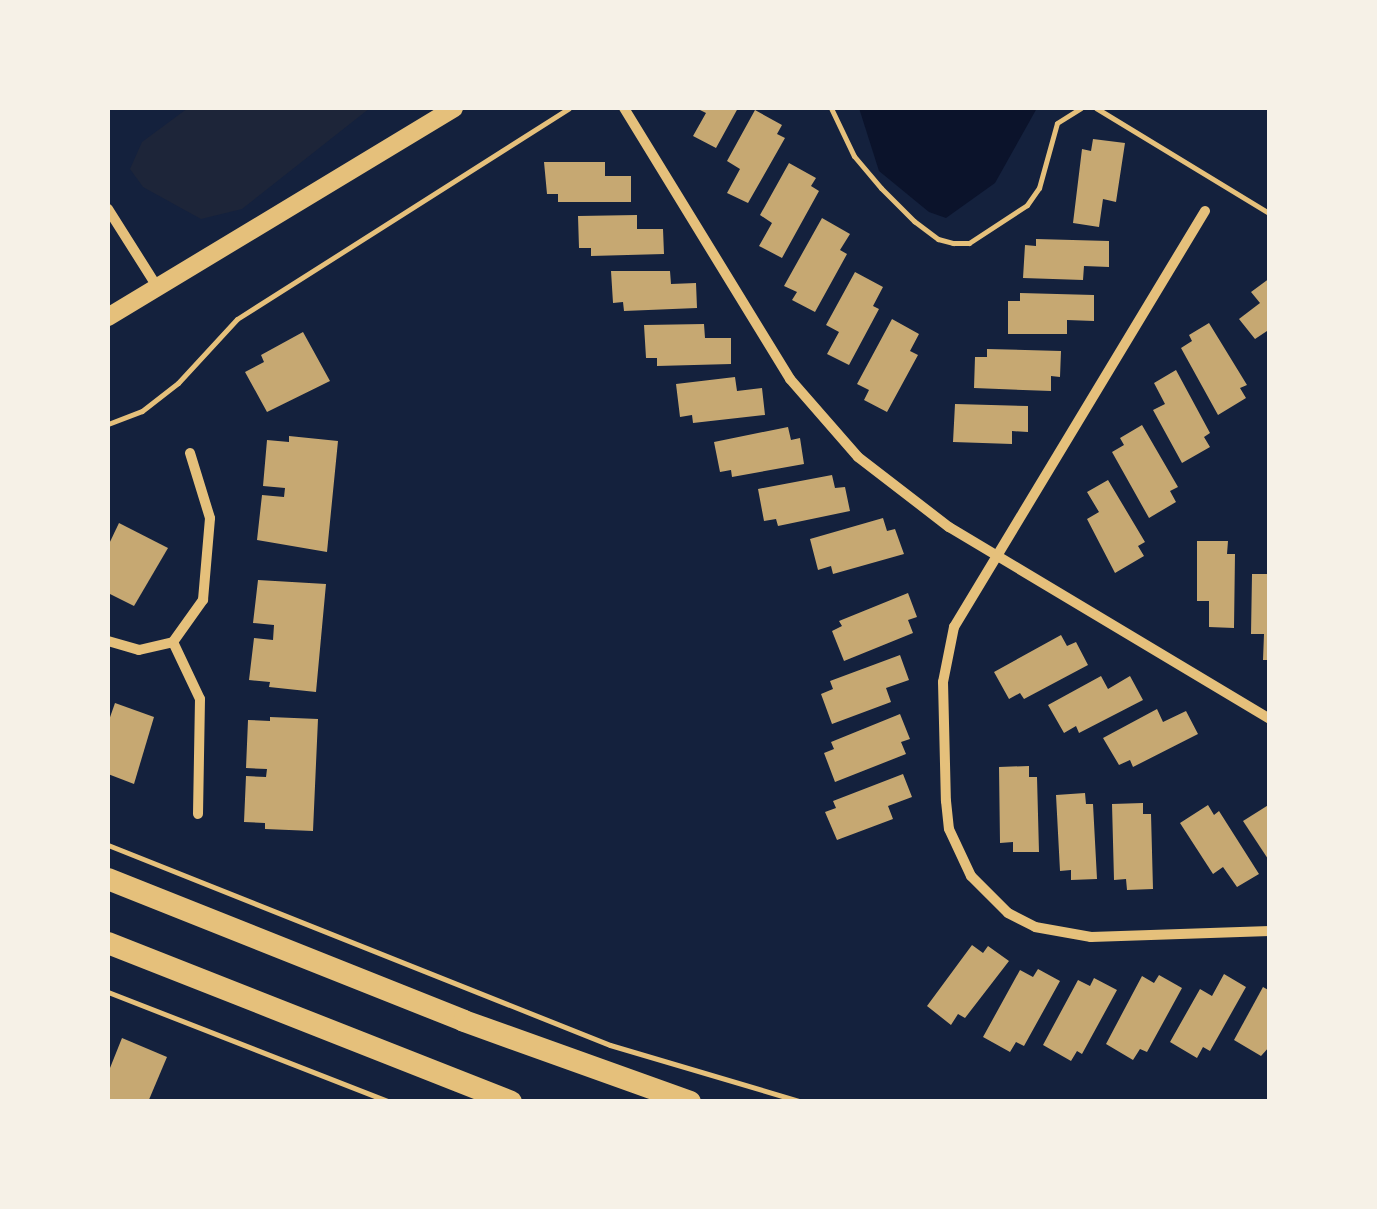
<!DOCTYPE html>
<style>
body{margin:0}
#map{position:relative;width:1377px;height:1209px;overflow:hidden;background:#14213d;font-family:Poppins,sans-serif}
div>[style]{position:absolute}
.green>*{inset:0;background:#1d2539}
.water>*{inset:0;background:#0b132b}
.building>*{inset:0;background:#c6a872}
.path>*{height:5px;margin:-2.5px;padding:0 2.5px;transform-origin:2.5px;border-radius:2.5px;background:#e5c07b}
.minor>*{height:10px;margin:-5px;padding:0 5px;transform-origin:5px;border-radius:5px;background:#e5c07b}
.tertiary>*{height:18px;margin:-9px;padding:0 9px;transform-origin:9px;border-radius:9px;background:#e5c07b}
.primary>*{height:22px;margin:-11px;padding:0 11px;transform-origin:11px;border-radius:11px;background:#e5c07b}
span{translate:-50% -50%;white-space:nowrap;text-align:center;line-height:1.15;-webkit-text-stroke:8px #f6f1e7;paint-order:stroke}
.frame{position:absolute;inset:0;border:110px solid #f6f1e7;pointer-events:none}
</style>
<div id="map">
<div class="green">
<div style="clip-path:polygon(188px 108px,370px 108px,242px 209px,201px 219px,143px 187px,130px 169px,142px 142px)"></div>
</div>
<div class="water">
<div style="clip-path:polygon(859px 108px,1037px 108px,995px 183px,946px 218px,929px 212px,879px 171px)"></div>
</div>
<div class="building">
<div style="clip-path:polygon(696px 108px,738px 108px,716px 148px,693px 136px,706px 113px)"></div>
<div style="clip-path:polygon(755px 110px,782px 125px,777px 134px,785px 138px,748px 203px,727px 193px,740px 169px,727px 161px)"></div>
<div style="clip-path:polygon(1093px 139px,1125px 143px,1116px 202px,1103px 199px,1099px 227px,1073px 223px,1082px 149px,1091px 151px)"></div>
<div style="clip-path:polygon(544px 162px,605px 162px,605px 176px,631px 176px,631px 202px,558px 202px,558px 194px,547px 194px)"></div>
<div style="clip-path:polygon(789px 163px,816px 178px,811px 186px,819px 191px,782px 258px,759px 246px,772px 223px,760px 215px)"></div>
<div style="clip-path:polygon(637px 215px,637px 229px,663px 229px,664px 254px,591px 256px,591px 248px,579px 248px,578px 216px)"></div>
<div style="clip-path:polygon(822px 218px,850px 234px,840px 250px,847px 254px,815px 312px,792px 300px,797px 292px,784px 286px)"></div>
<div style="clip-path:polygon(1036px 239px,1109px 241px,1109px 267px,1084px 266px,1083px 280px,1023px 278px,1025px 245px,1036px 246px)"></div>
<div style="clip-path:polygon(611px 271px,670px 271px,671px 284px,696px 283px,697px 308px,624px 311px,623px 302px,613px 303px)"></div>
<div style="clip-path:polygon(855px 272px,883px 287px,873px 306px,879px 309px,849px 365px,827px 354px,839px 332px,826px 325px)"></div>
<div style="clip-path:polygon(1270px 278px,1270px 329px,1255px 339px,1239px 319px,1260px 303px,1251px 292px)"></div>
<div style="clip-path:polygon(1020px 293px,1094px 295px,1094px 321px,1067px 320px,1067px 334px,1008px 334px,1008px 301px,1020px 301px)"></div>
<div style="clip-path:polygon(892px 319px,919px 334px,910px 351px,918px 355px,887px 412px,864px 400px,869px 390px,857px 384px)"></div>
<div style="clip-path:polygon(1209px 323px,1247px 385px,1240px 388px,1246px 398px,1218px 415px,1181px 348px,1192px 341px,1189px 335px)"></div>
<div style="clip-path:polygon(704px 324px,705px 338px,731px 338px,731px 364px,657px 366px,657px 358px,646px 358px,644px 325px)"></div>
<div style="clip-path:polygon(303px 332px,330px 381px,267px 412px,245px 372px,264px 362px,261px 355px)"></div>
<div style="clip-path:polygon(987px 349px,1061px 351px,1060px 377px,1051px 376px,1051px 391px,974px 388px,975px 357px,987px 357px)"></div>
<div style="clip-path:polygon(1176px 370px,1210px 433px,1204px 437px,1210px 447px,1182px 463px,1153px 410px,1165px 404px,1154px 383px)"></div>
<div style="clip-path:polygon(735px 377px,737px 391px,762px 388px,765px 415px,693px 423px,692px 415px,680px 417px,676px 384px)"></div>
<div style="clip-path:polygon(955px 404px,1028px 406px,1028px 432px,1012px 431px,1012px 444px,953px 442px)"></div>
<div style="clip-path:polygon(1142px 425px,1178px 487px,1170px 491px,1176px 502px,1149px 518px,1112px 452px,1124px 445px,1120px 438px)"></div>
<div style="clip-path:polygon(788px 427px,791px 440px,800px 438px,804px 464px,732px 477px,731px 470px,720px 472px,714px 442px)"></div>
<div style="clip-path:polygon(289px 436px,338px 441px,327px 552px,257px 540px,262px 495px,284px 497px,285px 488px,263px 486px,267px 440px,289px 442px)"></div>
<div style="clip-path:polygon(832px 475px,835px 488px,845px 487px,850px 511px,778px 526px,776px 519px,764px 521px,758px 489px)"></div>
<div style="clip-path:polygon(1108px 480px,1145px 542px,1138px 546px,1144px 556px,1115px 573px,1087px 519px,1099px 512px,1087px 492px)"></div>
<div style="clip-path:polygon(883px 518px,887px 531px,895px 529px,904px 554px,833px 574px,831px 566px,818px 570px,810px 539px)"></div>
<div style="clip-path:polygon(119px 523px,168px 548px,134px 606px,108px 593px,108px 546px)"></div>
<div style="clip-path:polygon(1197px 541px,1228px 541px,1227px 554px,1235px 554px,1234px 628px,1209px 627px,1209px 601px,1197px 601px)"></div>
<div style="clip-path:polygon(1252px 574px,1270px 574px,1270px 660px,1263px 660px,1264px 634px,1251px 634px)"></div>
<div style="clip-path:polygon(258px 580px,326px 584px,316px 692px,269px 687px,270px 682px,249px 680px,254px 638px,273px 640px,274px 625px,253px 623px)"></div>
<div style="clip-path:polygon(908px 593px,917px 617px,908px 620px,913px 633px,844px 661px,832px 631px,842px 626px,839px 621px)"></div>
<div style="clip-path:polygon(1061px 635px,1067px 646px,1076px 642px,1088px 665px,1024px 699px,1020px 693px,1009px 699px,994px 672px)"></div>
<div style="clip-path:polygon(900px 655px,909px 680px,886px 688px,891px 702px,832px 724px,821px 694px,833px 689px,830px 681px)"></div>
<div style="clip-path:polygon(1101px 676px,1108px 689px,1130px 676px,1143px 700px,1079px 733px,1076px 726px,1064px 733px,1048px 705px)"></div>
<div style="clip-path:polygon(115px 703px,154px 717px,134px 784px,108px 774px,108px 723px)"></div>
<div style="clip-path:polygon(1157px 709px,1163px 722px,1186px 711px,1198px 734px,1133px 767px,1130px 760px,1119px 765px,1103px 738px)"></div>
<div style="clip-path:polygon(900px 714px,910px 739px,901px 742px,906px 754px,835px 782px,824px 753px,834px 749px,831px 742px)"></div>
<div style="clip-path:polygon(270px 717px,318px 719px,313px 831px,265px 829px,265px 823px,244px 822px,246px 776px,266px 777px,267px 769px,246px 768px,248px 720px,270px 721px)"></div>
<div style="clip-path:polygon(1029px 766px,1029px 777px,1037px 777px,1039px 852px,1013px 852px,1013px 842px,1000px 843px,999px 767px)"></div>
<div style="clip-path:polygon(903px 774px,912px 797px,888px 806px,893px 819px,837px 840px,825px 812px,836px 808px,833px 801px)"></div>
<div style="clip-path:polygon(1085px 793px,1086px 804px,1093px 804px,1097px 879px,1071px 880px,1071px 870px,1060px 871px,1056px 795px)"></div>
<div style="clip-path:polygon(1143px 803px,1143px 814px,1151px 814px,1153px 889px,1127px 890px,1126px 879px,1114px 880px,1112px 804px)"></div>
<div style="clip-path:polygon(1270px 804px,1270px 862px,1243px 821px)"></div>
<div style="clip-path:polygon(1208px 805px,1214px 815px,1219px 811px,1259px 874px,1237px 887px,1223px 867px,1213px 874px,1180px 823px)"></div>
<div style="clip-path:polygon(972px 945px,983px 953px,988px 946px,1009px 961px,965px 1018px,958px 1014px,951px 1025px,927px 1006px)"></div>
<div style="clip-path:polygon(1038px 969px,1060px 981px,1024px 1046px,1016px 1042px,1010px 1052px,983px 1037px,1020px 970px,1033px 977px)"></div>
<div style="clip-path:polygon(1224px 974px,1246px 987px,1210px 1051px,1203px 1047px,1197px 1058px,1170px 1042px,1200px 989px,1212px 996px)"></div>
<div style="clip-path:polygon(1159px 975px,1182px 988px,1147px 1052px,1140px 1049px,1133px 1060px,1106px 1044px,1142px 976px,1154px 983px)"></div>
<div style="clip-path:polygon(1094px 978px,1117px 990px,1082px 1054px,1077px 1051px,1071px 1061px,1043px 1045px,1078px 980px,1090px 986px)"></div>
<div style="clip-path:polygon(1263px 987px,1270px 991px,1270px 1046px,1261px 1056px,1234px 1040px)"></div>
<div style="clip-path:polygon(122px 1038px,167px 1057px,148px 1102px,108px 1102px,108px 1073px)"></div>
</div>
<div class="path">
<div style="left:831px;top:108px;width:53px;rotate:64.4deg"></div>
<div style="left:854px;top:156px;width:42px;rotate:49.8deg"></div>
<div style="left:881px;top:188px;width:47px;rotate:45deg"></div>
<div style="left:914px;top:221px;width:30px;rotate:37deg"></div>
<div style="left:938px;top:239px;width:16px;rotate:15deg"></div>
<div style="left:953px;top:243px;width:16px"></div>
<div style="left:969px;top:243px;width:69px;rotate:-33.2deg"></div>
<div style="left:1027px;top:205px;width:21px;rotate:-55deg"></div>
<div style="left:1039px;top:188px;width:67px;rotate:-74.5deg"></div>
<div style="left:1057px;top:123px;width:28px;rotate:-32deg"></div>
<div style="left:1096px;top:108px;width:204px;rotate:31.3deg"></div>
<div style="left:108px;top:424px;width:36px;rotate:-21deg"></div>
<div style="left:142px;top:411px;width:46px;rotate:-37.9deg"></div>
<div style="left:178px;top:383px;width:87px;rotate:-47.3deg"></div>
<div style="left:237px;top:319px;width:393px;rotate:-32.4deg"></div>
<div style="left:108px;top:845px;width:540px;rotate:21.72deg"></div>
<div style="left:610px;top:1045px;width:201px;rotate:16.5deg"></div>
<div style="left:108px;top:992px;width:303px;rotate:21.3deg"></div>
</div>
<div class="minor">
<div style="left:624px;top:108px;width:318px;rotate:58.5deg"></div>
<div style="left:790px;top:379px;width:103px;rotate:48.9deg"></div>
<div style="left:858px;top:457px;width:115px;rotate:37.6deg"></div>
<div style="left:949px;top:527px;width:374px;rotate:30.9deg"></div>
<div style="left:108px;top:209px;width:90px;rotate:57.7deg"></div>
<div style="left:1205px;top:211px;width:486px;rotate:121.1deg"></div>
<div style="left:954px;top:627px;width:56px;rotate:101.3deg"></div>
<div style="left:943px;top:682px;width:119px;rotate:88.6deg"></div>
<div style="left:946px;top:801px;width:28px;rotate:84deg"></div>
<div style="left:949px;top:829px;width:52px;rotate:64.9deg"></div>
<div style="left:971px;top:876px;width:52px;rotate:45deg"></div>
<div style="left:1008px;top:913px;width:30px;rotate:27deg"></div>
<div style="left:1035px;top:927px;width:57px;rotate:10.1deg"></div>
<div style="left:1091px;top:937px;width:179px;rotate:-1.9deg"></div>
<div style="left:108px;top:641px;width:32px;rotate:16deg"></div>
<div style="left:139px;top:650px;width:35px;rotate:-13deg"></div>
<div style="left:173px;top:642px;width:52px;rotate:-54.5deg"></div>
<div style="left:203px;top:600px;width:82px;rotate:-85.1deg"></div>
<div style="left:210px;top:518px;width:68px;rotate:-107.1deg"></div>
<div style="left:173px;top:642px;width:63px;rotate:64.7deg"></div>
<div style="left:200px;top:699px;width:115px;rotate:91deg"></div>
</div>
<div class="tertiary">
<div style="left:108px;top:317px;width:404px;rotate:-31.1deg"></div>
</div>
<div class="primary">
<div style="left:108px;top:879px;width:383px;rotate:21.7deg"></div>
<div style="left:464px;top:1021px;width:240px;rotate:19.7deg"></div>
<div style="left:108px;top:943px;width:433px;rotate:21.5deg"></div>
</div>
<div class="frame"></div>
</div>
